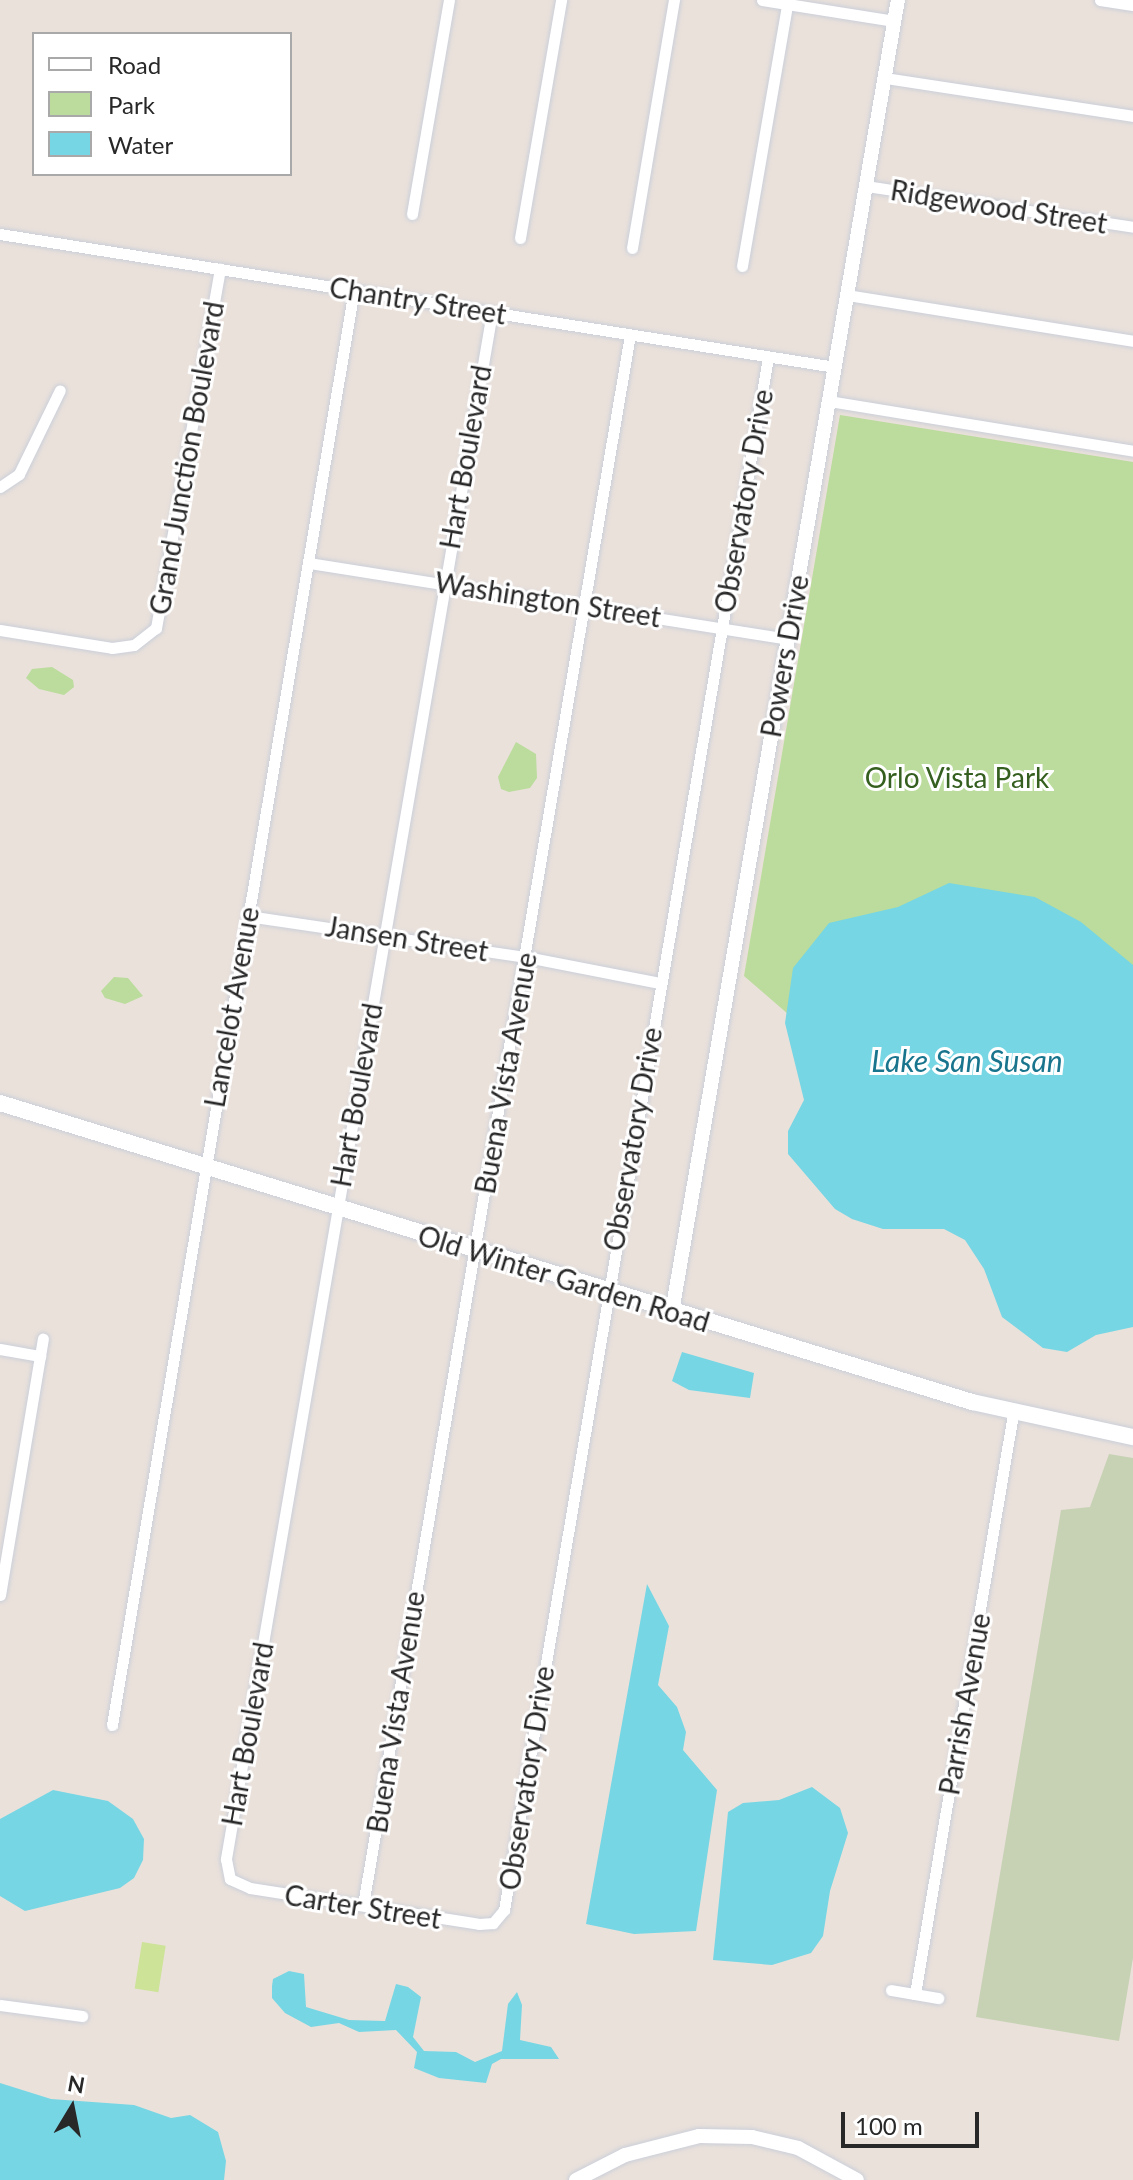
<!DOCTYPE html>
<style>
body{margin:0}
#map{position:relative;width:1133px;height:2180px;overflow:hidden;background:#eae1db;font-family:Lato,sans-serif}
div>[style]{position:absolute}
.green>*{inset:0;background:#bbdc9c}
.cemetery>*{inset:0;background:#c7d2b4}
.pitch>*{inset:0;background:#cde398;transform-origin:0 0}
.water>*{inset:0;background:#76d6e4}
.roads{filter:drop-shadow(0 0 2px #cacfd9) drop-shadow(0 0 2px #cacfd9)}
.minor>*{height:11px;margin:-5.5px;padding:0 5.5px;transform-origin:5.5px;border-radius:5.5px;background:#fff}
.tertiary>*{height:14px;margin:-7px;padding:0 7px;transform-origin:7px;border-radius:7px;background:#fff}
.secondary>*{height:16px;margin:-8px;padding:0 8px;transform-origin:8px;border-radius:8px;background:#fff}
span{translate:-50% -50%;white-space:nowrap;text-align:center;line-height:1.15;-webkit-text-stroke:6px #fff;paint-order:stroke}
.street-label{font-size:28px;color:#282828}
.park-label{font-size:28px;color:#355f1f}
.water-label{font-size:30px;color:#18758d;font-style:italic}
.legend{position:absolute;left:32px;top:32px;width:260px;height:144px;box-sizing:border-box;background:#fff;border:2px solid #a9a9a9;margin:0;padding:10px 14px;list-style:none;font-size:24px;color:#282828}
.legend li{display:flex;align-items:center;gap:16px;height:40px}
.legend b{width:40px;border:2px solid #a9a9a9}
.north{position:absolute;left:32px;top:2068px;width:80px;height:80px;-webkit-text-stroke:6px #fff;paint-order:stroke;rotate:10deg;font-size:22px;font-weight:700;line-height:32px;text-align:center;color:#282828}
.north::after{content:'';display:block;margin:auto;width:28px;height:36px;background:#282828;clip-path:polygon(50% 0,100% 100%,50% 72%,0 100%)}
.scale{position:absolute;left:841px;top:2112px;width:138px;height:36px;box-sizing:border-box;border:4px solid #282828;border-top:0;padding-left:10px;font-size:24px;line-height:28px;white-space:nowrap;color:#282828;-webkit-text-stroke:6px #fff;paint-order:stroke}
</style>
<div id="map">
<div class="green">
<div style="clip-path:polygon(840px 415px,1133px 462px,1133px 976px,817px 1039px,744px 976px)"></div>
<div style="clip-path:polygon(52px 667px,73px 680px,74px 687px,64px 695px,39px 689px,26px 678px,32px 669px)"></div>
<div style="clip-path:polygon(516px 742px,536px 754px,537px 778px,530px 788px,509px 792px,501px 789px,498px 777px)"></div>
<div style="clip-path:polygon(114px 977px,128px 978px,143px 996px,125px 1004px,105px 998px,101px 991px)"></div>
</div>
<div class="cemetery">
<div style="clip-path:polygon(1109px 1454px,1133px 1458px,1133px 1958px,1119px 2041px,976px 2017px,1061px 1510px,1090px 1507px)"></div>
</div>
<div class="pitch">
<div style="left:142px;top:1942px;width:24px;height:47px;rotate:9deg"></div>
</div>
<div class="water">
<div style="clip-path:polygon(949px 883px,1035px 897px,1081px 922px,1133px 965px,1133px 1327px,1096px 1335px,1067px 1352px,1043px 1348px,1002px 1317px,984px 1269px,965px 1240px,944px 1229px,883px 1229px,852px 1219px,835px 1209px,788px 1154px,788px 1131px,804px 1100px,785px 1023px,793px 968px,829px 923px,898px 907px)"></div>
<div style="clip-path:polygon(682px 1352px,754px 1373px,750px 1398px,689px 1390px,672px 1381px)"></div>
<div style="clip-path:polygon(647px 1584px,669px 1626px,658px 1685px,677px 1707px,686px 1732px,683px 1750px,717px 1790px,696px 1931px,634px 1934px,586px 1924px)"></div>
<div style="clip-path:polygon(812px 1787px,840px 1808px,848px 1833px,830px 1891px,823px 1936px,811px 1953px,772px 1965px,713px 1960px,728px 1812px,743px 1803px,779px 1800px)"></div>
<div style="clip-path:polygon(53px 1790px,108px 1801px,133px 1819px,144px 1839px,143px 1860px,134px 1878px,120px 1888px,25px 1911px,0 1896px,0 1819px)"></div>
<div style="clip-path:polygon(289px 1971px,304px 1974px,306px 2007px,349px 2020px,385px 2021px,396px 1984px,408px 1987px,421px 1997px,413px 2037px,424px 2051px,456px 2052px,475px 2062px,502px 2051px,508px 2004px,517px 1992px,522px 2005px,520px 2040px,551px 2047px,559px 2059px,501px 2059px,492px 2064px,486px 2083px,439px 2078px,414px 2068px,417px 2052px,396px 2030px,359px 2032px,339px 2023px,311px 2027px,285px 2013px,272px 1998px,272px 1986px,273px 1979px)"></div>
<div style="clip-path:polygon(0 2083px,51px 2099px,134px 2105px,171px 2118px,190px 2115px,218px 2132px,226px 2161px,224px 2180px,0 2180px)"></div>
</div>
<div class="roads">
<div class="minor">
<div style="left:762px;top:0;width:134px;rotate:9deg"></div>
<div style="left:1100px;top:0;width:33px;rotate:9deg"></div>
<div style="left:885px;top:78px;width:251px;rotate:8.7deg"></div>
<div style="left:866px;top:186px;width:270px;rotate:8.7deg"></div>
<div style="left:412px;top:214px;width:217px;rotate:-80.2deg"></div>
<div style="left:0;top:234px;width:846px;rotate:9.05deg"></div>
<div style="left:520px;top:238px;width:242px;rotate:-80.2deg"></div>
<div style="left:632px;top:248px;width:252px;rotate:-80.4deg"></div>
<div style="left:742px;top:266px;width:270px;rotate:-80.2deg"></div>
<div style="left:847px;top:295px;width:290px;rotate:9.1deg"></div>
<div style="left:492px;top:312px;width:1570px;rotate:99.76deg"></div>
<div style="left:226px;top:1859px;width:20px;rotate:79deg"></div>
<div style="left:230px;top:1879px;width:22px;rotate:24deg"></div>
<div style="left:250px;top:1888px;width:232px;rotate:8.9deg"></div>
<div style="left:479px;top:1924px;width:14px;rotate:-4deg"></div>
<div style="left:493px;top:1923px;width:17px;rotate:-50deg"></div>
<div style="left:504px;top:1910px;width:1575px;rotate:-80.35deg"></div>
<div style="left:829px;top:401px;width:308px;rotate:9.3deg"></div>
<div style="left:0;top:487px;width:23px;rotate:-34deg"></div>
<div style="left:19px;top:474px;width:93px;rotate:-64deg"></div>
<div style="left:309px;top:563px;width:484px;rotate:9deg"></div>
<div style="left:0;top:630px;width:113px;rotate:9.1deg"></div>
<div style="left:112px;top:648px;width:22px;rotate:-8deg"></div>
<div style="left:134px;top:645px;width:28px;rotate:-38deg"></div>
<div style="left:156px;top:628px;width:365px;rotate:-79.9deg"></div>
<div style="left:248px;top:916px;width:281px;rotate:8.4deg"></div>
<div style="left:526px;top:957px;width:136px;rotate:11deg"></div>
<div style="left:0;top:1349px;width:41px;rotate:9.9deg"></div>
<div style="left:0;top:1595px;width:260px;rotate:-80.5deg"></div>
<div style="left:112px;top:1725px;width:1456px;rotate:-80.43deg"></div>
<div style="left:363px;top:1905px;width:1593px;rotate:-80.35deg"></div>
<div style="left:891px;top:1990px;width:48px;rotate:9.7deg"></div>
<div style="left:915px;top:1994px;width:588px;rotate:-80.41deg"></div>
<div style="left:0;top:2005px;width:83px;rotate:7.6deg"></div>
</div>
<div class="tertiary">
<div style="left:672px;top:1312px;width:1331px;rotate:-80.23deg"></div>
<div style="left:576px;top:2180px;width:55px;rotate:-27deg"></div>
<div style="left:625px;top:2155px;width:76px;rotate:-14.4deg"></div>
<div style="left:699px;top:2136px;width:53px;rotate:1.1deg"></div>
<div style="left:752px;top:2137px;width:47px;rotate:13.4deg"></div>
<div style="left:798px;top:2148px;width:67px;rotate:28.5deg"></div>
</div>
<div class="secondary">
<div style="left:0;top:1103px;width:1017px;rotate:17.1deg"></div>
<div style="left:972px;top:1402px;width:165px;rotate:12.3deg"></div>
</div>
</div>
<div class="street-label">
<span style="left:999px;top:206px;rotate:9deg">Ridgewood Street</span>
<span style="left:418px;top:300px;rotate:9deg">Chantry Street</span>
<span style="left:465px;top:457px;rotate:-80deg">Hart Boulevard</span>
<span style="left:186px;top:458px;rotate:-80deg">Grand Junction Boulevard</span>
<span style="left:743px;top:501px;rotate:-80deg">Observatory Drive</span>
<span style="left:548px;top:599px;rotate:9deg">Washington Street</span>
<span style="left:784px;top:656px;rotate:-80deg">Powers Drive</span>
<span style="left:407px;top:938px;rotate:9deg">Jansen Street</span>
<span style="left:231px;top:1007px;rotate:-80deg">Lancelot Avenue</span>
<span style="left:505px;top:1073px;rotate:-80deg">Buena Vista Avenue</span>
<span style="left:356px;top:1095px;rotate:-80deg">Hart Boulevard</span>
<span style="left:632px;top:1139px;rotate:-80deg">Observatory Drive</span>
<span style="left:564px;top:1278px;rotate:17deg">Old Winter Garden Road</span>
<span style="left:964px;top:1704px;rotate:-80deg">Parrish Avenue</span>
<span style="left:395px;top:1712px;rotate:-81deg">Buena Vista Avenue</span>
<span style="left:247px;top:1734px;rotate:-80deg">Hart Boulevard</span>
<span style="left:526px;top:1778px;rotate:-81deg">Observatory Drive</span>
<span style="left:363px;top:1906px;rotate:9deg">Carter Street</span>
</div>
<div class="park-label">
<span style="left:957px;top:777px">Orlo Vista Park</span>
</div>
<div class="water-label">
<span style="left:967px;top:1060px">Lake San Susan</span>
</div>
<ul class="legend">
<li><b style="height:10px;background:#fff"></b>Road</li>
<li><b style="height:22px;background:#bbdc9c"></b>Park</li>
<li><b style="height:22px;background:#76d6e4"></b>Water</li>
</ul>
<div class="north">N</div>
<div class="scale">100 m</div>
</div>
